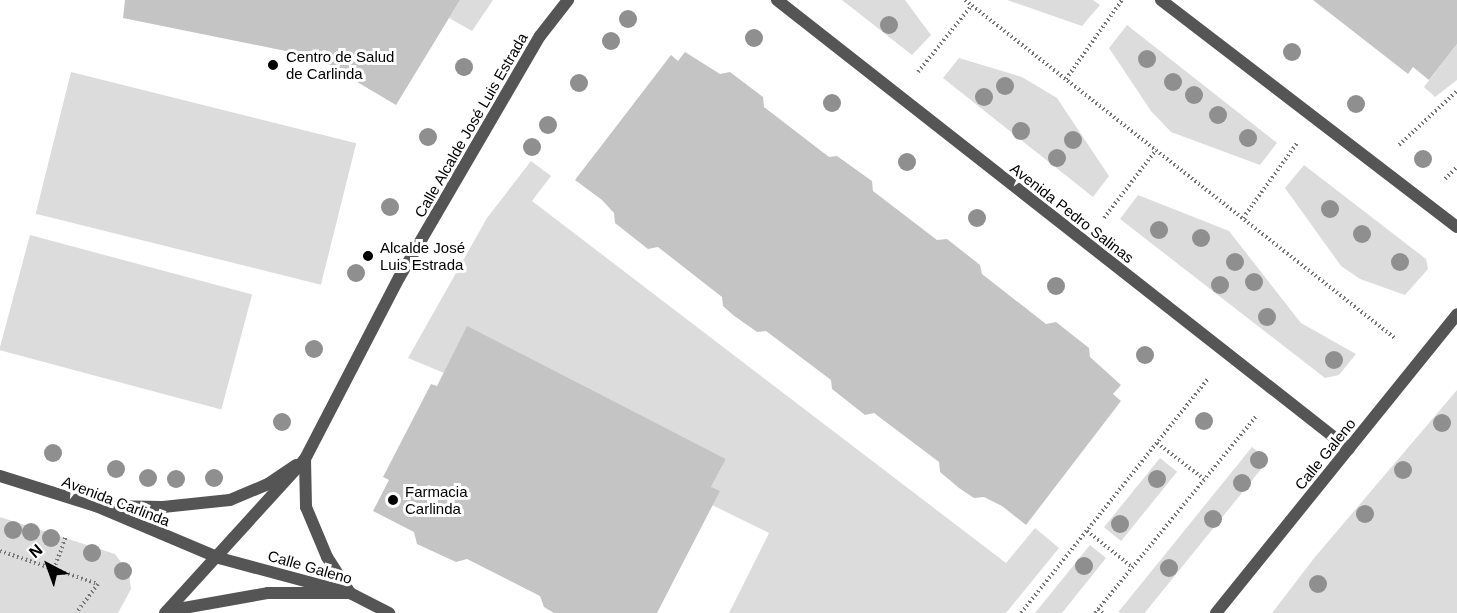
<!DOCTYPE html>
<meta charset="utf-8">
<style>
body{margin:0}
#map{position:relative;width:1457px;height:613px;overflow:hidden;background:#fff;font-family:Arial,sans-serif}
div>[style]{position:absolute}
.green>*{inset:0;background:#dcdcdc;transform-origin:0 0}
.building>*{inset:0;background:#c4c4c4}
.path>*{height:4px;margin-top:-2px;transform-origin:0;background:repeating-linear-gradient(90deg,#777 0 1.5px,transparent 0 4.5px)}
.minor>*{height:12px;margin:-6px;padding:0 6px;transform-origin:6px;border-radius:6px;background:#555}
.tertiary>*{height:12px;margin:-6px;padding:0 6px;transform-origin:6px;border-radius:6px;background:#555}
.trees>*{width:18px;height:18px;margin:-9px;border-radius:50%;background:#8f8f8f}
.dots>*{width:16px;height:16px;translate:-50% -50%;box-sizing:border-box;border:3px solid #fff;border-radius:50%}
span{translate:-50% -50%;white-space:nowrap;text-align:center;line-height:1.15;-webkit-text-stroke:6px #fff;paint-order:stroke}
.poi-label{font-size:15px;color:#000}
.left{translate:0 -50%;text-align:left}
.street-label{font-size:15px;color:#000}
.north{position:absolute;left:18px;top:535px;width:60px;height:60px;-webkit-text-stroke:4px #fff;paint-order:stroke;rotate:319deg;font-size:16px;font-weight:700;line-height:24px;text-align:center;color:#000}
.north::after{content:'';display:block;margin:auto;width:21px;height:27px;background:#000;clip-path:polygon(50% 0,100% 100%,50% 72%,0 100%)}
</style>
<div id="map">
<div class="green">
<div style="clip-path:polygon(460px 0,493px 0,472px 31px,449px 18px)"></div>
<div style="clip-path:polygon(842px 0,905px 0,931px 35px,912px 55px)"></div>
<div style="clip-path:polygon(1007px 0,1093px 0,1100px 5px,1082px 26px)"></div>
<div style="clip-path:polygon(1127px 25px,1277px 143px,1260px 165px,1171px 132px,1151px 111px,1109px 48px)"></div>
<div style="clip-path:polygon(1457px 44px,1457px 80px,1435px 97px,1424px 87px)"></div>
<div style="clip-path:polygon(959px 58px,1022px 77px,1057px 98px,1109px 176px,1093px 197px,943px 78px)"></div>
<div style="left:71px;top:72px;width:294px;height:146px;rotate:14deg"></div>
<div style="clip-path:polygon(531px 161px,551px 176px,532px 201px,1006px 563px,1035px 528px,1059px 548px,1006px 613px,729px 613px,769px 533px,712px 505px,711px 487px,726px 459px,467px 327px,444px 373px,408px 358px,487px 218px)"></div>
<div style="clip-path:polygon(1304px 165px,1426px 259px,1428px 269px,1405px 295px,1360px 279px,1341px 266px,1285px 188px)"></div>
<div style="clip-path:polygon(1138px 195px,1229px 231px,1301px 323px,1356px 354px,1339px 375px,1325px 378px,1120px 219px)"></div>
<div style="left:30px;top:235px;width:230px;height:119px;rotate:15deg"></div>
<div style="clip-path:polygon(1457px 390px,1457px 613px,1272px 613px,1315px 557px)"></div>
<div style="left:1252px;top:447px;width:21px;height:212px;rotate:39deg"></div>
<div style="left:1160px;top:458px;width:22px;height:89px;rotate:39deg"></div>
<div style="clip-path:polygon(0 517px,115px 554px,129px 573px,131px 589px,118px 613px,0 613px)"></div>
<div style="clip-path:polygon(1090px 545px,1106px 558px,1062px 613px,1035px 613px)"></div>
</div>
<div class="building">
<div style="clip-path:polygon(125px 0,460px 0,396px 105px,315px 57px,123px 18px)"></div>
<div style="clip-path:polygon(1313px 0,1457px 0,1457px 44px,1429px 80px,1413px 67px,1408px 74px)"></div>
<div style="clip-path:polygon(685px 52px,720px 74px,730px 72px,763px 97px,764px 107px,829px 157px,837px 156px,872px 181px,873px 191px,937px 240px,947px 239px,980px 265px,982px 274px,1046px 324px,1056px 322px,1089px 348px,1090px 357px,1121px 385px,1113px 394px,1121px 401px,1026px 525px,1002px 506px,984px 497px,974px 498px,959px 488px,940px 472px,939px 462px,874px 413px,865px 415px,832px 389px,831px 380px,766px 331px,757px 332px,733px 315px,723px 306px,722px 297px,658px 247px,648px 249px,615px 223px,614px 213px,602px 200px,575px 180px,671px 55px,678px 61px)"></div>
<div style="clip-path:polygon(467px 326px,726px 459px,711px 487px,720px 491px,657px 613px,554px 613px,544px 607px,540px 596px,467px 559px,456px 562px,417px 544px,414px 532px,373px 511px,389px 480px,383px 477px,431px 384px,437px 386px)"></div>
</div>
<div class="path">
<div style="left:965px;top:0;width:548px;rotate:38.19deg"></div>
<div style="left:918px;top:72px;width:86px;rotate:-51.1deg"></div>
<div style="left:1066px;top:79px;width:97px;rotate:-54.7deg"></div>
<div style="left:1399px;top:145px;width:79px;rotate:-43deg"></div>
<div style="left:1445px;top:179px;width:17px;rotate:-45deg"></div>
<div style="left:1104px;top:218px;width:86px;rotate:-52.6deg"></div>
<div style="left:1243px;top:218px;width:92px;rotate:-54.2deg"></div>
<div style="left:1157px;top:443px;width:59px;rotate:37.5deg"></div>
<div style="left:1087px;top:531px;width:58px;rotate:38.7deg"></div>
<div style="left:0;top:551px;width:103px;rotate:18.6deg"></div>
<div style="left:98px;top:584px;width:36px;rotate:127deg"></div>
<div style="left:54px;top:569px;width:35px;rotate:-70deg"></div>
<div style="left:1098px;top:609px;width:6px;rotate:39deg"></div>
<div style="left:1021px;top:613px;width:300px;rotate:-51.4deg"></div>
<div style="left:1095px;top:613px;width:254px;rotate:-50.7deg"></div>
</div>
<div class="minor">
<div style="left:0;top:476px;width:101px;rotate:17.4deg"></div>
<div style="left:96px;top:506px;width:134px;rotate:22.9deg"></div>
<div style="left:103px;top:506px;width:60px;rotate:1deg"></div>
<div style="left:163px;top:507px;width:67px;rotate:-6deg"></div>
<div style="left:230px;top:500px;width:41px;rotate:-22.8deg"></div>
<div style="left:268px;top:484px;width:34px;rotate:-34deg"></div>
</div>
<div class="tertiary">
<div style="left:777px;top:0;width:727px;rotate:38.13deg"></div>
<div style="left:1161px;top:0;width:373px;rotate:37.5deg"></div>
<div style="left:305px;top:459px;width:48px;rotate:88.8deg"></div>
<div style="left:306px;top:507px;width:54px;rotate:67.2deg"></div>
<div style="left:327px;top:557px;width:43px;rotate:57.4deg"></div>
<div style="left:219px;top:558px;width:136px;rotate:15deg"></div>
<div style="left:350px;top:593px;width:44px;rotate:27.1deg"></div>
<div style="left:167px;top:611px;width:103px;rotate:-10.1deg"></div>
<div style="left:268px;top:593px;width:82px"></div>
<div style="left:165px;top:613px;width:208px;rotate:-47.7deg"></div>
<div style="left:305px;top:459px;width:204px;rotate:-62.6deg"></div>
<div style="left:399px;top:278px;width:280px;rotate:-59.8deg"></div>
<div style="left:540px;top:36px;width:46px;rotate:-52.1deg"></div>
<div style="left:1216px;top:613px;width:384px;rotate:-51.1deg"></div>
</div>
<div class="trees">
<div style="left:628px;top:19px"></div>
<div style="left:889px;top:25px"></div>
<div style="left:754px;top:38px"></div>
<div style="left:611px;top:41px"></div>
<div style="left:1292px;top:52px"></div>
<div style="left:1147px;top:59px"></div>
<div style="left:464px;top:67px"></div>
<div style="left:1173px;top:82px"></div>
<div style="left:579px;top:83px"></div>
<div style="left:1005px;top:86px"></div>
<div style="left:1194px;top:95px"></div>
<div style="left:984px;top:97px"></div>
<div style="left:832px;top:103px"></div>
<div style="left:1356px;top:104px"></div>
<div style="left:1218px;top:115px"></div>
<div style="left:548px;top:125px"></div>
<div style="left:1021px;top:131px"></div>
<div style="left:428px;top:137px"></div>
<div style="left:1248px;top:138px"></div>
<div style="left:1073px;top:140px"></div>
<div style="left:532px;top:147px"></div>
<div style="left:1057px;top:158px"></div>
<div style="left:1423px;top:159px"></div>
<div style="left:907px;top:162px"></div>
<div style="left:390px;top:207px"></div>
<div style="left:1330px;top:209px"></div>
<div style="left:977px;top:218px"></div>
<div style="left:1159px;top:230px"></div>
<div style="left:1362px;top:234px"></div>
<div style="left:1201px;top:238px"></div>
<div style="left:1235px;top:262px"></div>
<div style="left:1400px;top:262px"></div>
<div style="left:356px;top:273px"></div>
<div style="left:1254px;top:282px"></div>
<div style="left:1220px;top:285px"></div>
<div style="left:1056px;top:286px"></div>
<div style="left:1267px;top:317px"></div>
<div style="left:314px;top:349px"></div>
<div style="left:1145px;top:355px"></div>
<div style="left:1334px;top:360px"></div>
<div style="left:1204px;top:421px"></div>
<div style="left:282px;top:422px"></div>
<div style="left:1442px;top:423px"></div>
<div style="left:53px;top:453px"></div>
<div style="left:1259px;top:460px"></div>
<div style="left:116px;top:469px"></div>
<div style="left:1403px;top:470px"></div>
<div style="left:148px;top:478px"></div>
<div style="left:214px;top:478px"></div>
<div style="left:176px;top:479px"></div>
<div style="left:1157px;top:479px"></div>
<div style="left:1242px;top:483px"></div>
<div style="left:1365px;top:514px"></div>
<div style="left:1213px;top:519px"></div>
<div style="left:1120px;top:524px"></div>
<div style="left:13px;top:530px"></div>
<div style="left:31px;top:532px"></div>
<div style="left:51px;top:538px"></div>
<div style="left:92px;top:553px"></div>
<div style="left:1084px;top:566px"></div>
<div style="left:1169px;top:568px"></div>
<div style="left:123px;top:571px"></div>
<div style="left:1318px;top:584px"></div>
</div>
<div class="dots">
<div style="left:273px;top:65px;background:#000"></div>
<div style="left:368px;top:256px;background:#000"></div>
<div style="left:393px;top:500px;background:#000"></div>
</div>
<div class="poi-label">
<span class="left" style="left:286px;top:65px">Centro de Salud<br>de Carlinda</span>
<span class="left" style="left:380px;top:256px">Alcalde José<br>Luis Estrada</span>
<span class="left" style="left:405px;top:500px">Farmacia<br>Carlinda</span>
</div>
<div class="street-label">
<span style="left:471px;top:125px;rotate:-60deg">Calle Alcalde José Luis Estrada</span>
<span style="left:1072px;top:213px;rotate:38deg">Avenida Pedro Salinas</span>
<span style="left:1325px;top:454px;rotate:-51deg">Calle Galeno</span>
<span style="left:116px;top:501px;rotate:21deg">Avenida Carlinda</span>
<span style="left:310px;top:567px;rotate:16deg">Calle Galeno</span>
</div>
<div class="north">N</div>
</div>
